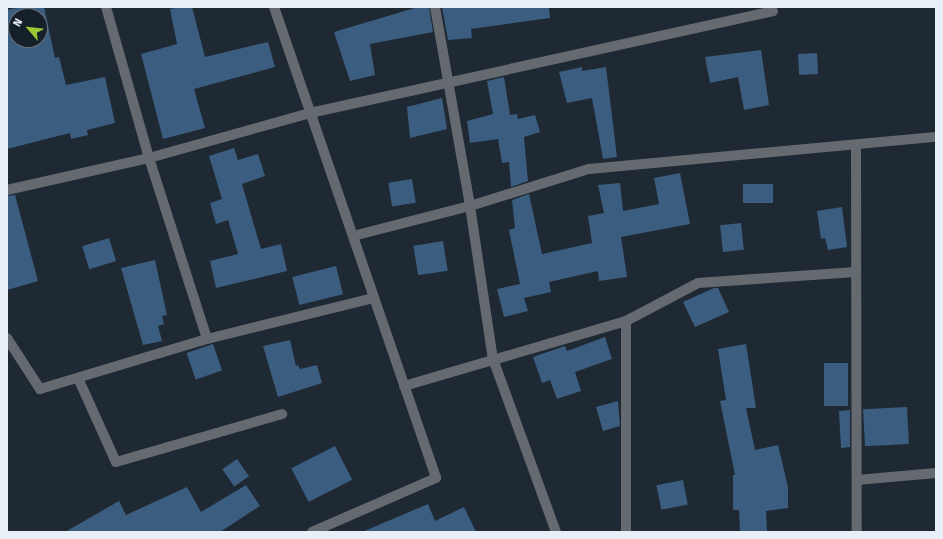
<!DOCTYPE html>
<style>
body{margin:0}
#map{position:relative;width:943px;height:539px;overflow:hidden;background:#1f2934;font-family:"Fira Sans",sans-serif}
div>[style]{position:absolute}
.building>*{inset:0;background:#3b5d7f;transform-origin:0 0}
.minor>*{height:10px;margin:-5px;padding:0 5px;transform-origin:5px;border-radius:5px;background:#656a70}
span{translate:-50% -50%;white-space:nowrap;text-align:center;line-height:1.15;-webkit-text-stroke:3px #15202a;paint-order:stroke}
.frame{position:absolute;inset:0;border:8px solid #e8eff6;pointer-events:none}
.north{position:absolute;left:8px;top:8px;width:40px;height:40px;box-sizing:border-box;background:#15202a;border:1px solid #69737c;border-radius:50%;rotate:298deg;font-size:11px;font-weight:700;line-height:16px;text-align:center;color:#e8eff6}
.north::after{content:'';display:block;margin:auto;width:14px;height:18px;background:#9cca32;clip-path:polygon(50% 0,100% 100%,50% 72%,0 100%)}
</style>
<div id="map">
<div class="building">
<div style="clip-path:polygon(evenodd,20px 7px,44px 7px,55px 58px,59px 57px,66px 85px,105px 77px,115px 123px,87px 130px,88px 135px,71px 139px,70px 133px,7px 149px,7px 10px,20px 7px,16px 16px,40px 16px,40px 40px,16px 40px,16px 16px)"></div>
<div style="clip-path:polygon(179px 7px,192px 7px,205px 57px,268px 42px,275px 67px,194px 89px,205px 128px,163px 139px,141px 54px,177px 44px,170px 9px)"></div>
<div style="clip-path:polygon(418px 7px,429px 7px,433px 32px,370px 44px,375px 75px,350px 81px,334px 32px)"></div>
<div style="clip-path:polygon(442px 7px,549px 7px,550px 18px,471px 29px,472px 38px,448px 40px)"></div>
<div style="clip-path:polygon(761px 50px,769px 105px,744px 110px,738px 77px,710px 83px,705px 57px)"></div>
<div style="left:817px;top:53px;width:21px;height:19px;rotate:87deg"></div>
<div style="clip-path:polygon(582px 67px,582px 71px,606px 67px,617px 157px,603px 159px,592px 98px,567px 103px,559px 72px)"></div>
<div style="clip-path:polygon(504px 77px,510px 115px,517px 114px,518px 119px,535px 115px,540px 132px,524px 137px,528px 181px,511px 187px,509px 162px,502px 163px,498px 139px,470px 143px,467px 121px,493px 114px,487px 81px)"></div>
<div style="clip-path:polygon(442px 98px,447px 129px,410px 138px,407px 107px)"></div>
<div style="clip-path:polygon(234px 148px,238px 160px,258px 154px,265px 176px,242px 184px,261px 249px,281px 244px,287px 271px,216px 288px,210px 261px,238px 254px,228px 220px,216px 224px,210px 203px,222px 199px,209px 156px)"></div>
<div style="clip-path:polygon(680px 173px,690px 224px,621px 237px,627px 277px,599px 281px,598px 271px,549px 282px,551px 292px,524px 298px,528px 311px,504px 317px,497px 289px,520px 284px,509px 230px,515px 228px,512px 200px,529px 194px,542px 254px,592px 243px,588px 216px,604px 213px,598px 185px,620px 183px,623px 211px,659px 204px,654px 178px)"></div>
<div style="left:412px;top:179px;width:24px;height:24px;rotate:81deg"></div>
<div style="left:743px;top:184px;width:30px;height:19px"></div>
<div style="clip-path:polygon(15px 195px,38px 281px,7px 290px,7px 196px)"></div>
<div style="clip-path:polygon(842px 207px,847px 247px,828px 250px,825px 238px,821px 239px,817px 211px)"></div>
<div style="left:741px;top:223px;width:27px;height:21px;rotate:84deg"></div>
<div style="left:109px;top:238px;width:24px;height:28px;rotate:73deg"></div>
<div style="left:443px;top:241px;width:30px;height:30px;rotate:81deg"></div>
<div style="clip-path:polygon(155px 260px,167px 315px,162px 316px,164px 324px,158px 326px,162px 341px,143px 345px,121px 268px)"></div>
<div style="left:336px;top:266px;width:29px;height:45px;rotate:76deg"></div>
<div style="clip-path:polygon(714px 288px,718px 288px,729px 312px,695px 327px,683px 302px)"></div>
<div style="clip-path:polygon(605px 337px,612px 359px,575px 372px,581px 391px,557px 399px,550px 380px,542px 383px,533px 357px,565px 346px,567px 351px)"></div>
<div style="clip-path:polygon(290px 340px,296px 366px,298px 365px,300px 369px,317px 365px,322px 383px,278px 397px,263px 346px)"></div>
<div style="left:213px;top:344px;width:28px;height:28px;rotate:71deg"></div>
<div style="clip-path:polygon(746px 344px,756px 408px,746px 408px,755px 450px,778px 445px,788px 487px,788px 508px,766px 511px,767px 532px,740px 532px,739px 510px,733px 510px,733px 475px,735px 475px,720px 401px,726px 400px,718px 349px)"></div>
<div style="left:824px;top:363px;width:24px;height:43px"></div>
<div style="clip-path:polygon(618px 401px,620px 426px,603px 431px,596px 407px)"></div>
<div style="left:907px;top:407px;width:37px;height:44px;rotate:87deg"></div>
<div style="clip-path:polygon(850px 410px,850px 447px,841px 448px,839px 411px)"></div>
<div style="left:335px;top:446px;width:38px;height:49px;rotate:63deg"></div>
<div style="left:237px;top:459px;width:21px;height:18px;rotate:55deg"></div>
<div style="left:683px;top:480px;width:25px;height:27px;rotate:79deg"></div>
<div style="clip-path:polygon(246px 485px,260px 506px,220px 532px,65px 532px,119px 501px,126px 515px,187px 487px,201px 512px)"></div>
<div style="clip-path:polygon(428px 504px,435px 521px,464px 507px,476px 532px,362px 532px)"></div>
</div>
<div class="minor">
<div style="left:106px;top:7px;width:157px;rotate:74.1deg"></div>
<div style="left:149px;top:158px;width:190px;rotate:72.2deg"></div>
<div style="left:274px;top:7px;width:498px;rotate:71deg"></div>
<div style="left:436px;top:478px;width:135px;rotate:156.5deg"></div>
<div style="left:435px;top:7px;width:202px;rotate:80deg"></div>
<div style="left:470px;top:206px;width:155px;rotate:81.5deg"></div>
<div style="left:493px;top:359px;width:184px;rotate:70deg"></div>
<div style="left:856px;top:145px;width:387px;rotate:89.9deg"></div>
<div style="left:7px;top:190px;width:146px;rotate:-12.7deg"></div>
<div style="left:149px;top:158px;width:167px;rotate:-15.6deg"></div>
<div style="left:310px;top:113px;width:474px;rotate:-12.4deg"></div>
<div style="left:353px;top:236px;width:121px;rotate:-14.4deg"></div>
<div style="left:470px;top:206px;width:125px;rotate:-17.3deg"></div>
<div style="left:589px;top:169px;width:348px;rotate:-5.3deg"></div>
<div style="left:626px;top:321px;width:211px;rotate:90deg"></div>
<div style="left:7px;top:338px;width:61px;rotate:57.1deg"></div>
<div style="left:40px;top:389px;width:174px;rotate:-16.7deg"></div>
<div style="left:207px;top:339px;width:172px;rotate:-13.8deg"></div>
<div style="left:78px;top:378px;width:92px;rotate:65.7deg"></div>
<div style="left:116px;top:462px;width:173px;rotate:-16.1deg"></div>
<div style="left:404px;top:386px;width:231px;rotate:-16.3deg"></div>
<div style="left:626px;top:321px;width:81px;rotate:-27.8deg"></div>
<div style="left:698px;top:283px;width:158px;rotate:-4deg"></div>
<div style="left:857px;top:480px;width:79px;rotate:-5.1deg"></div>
</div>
<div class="frame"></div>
<div class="north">N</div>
</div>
